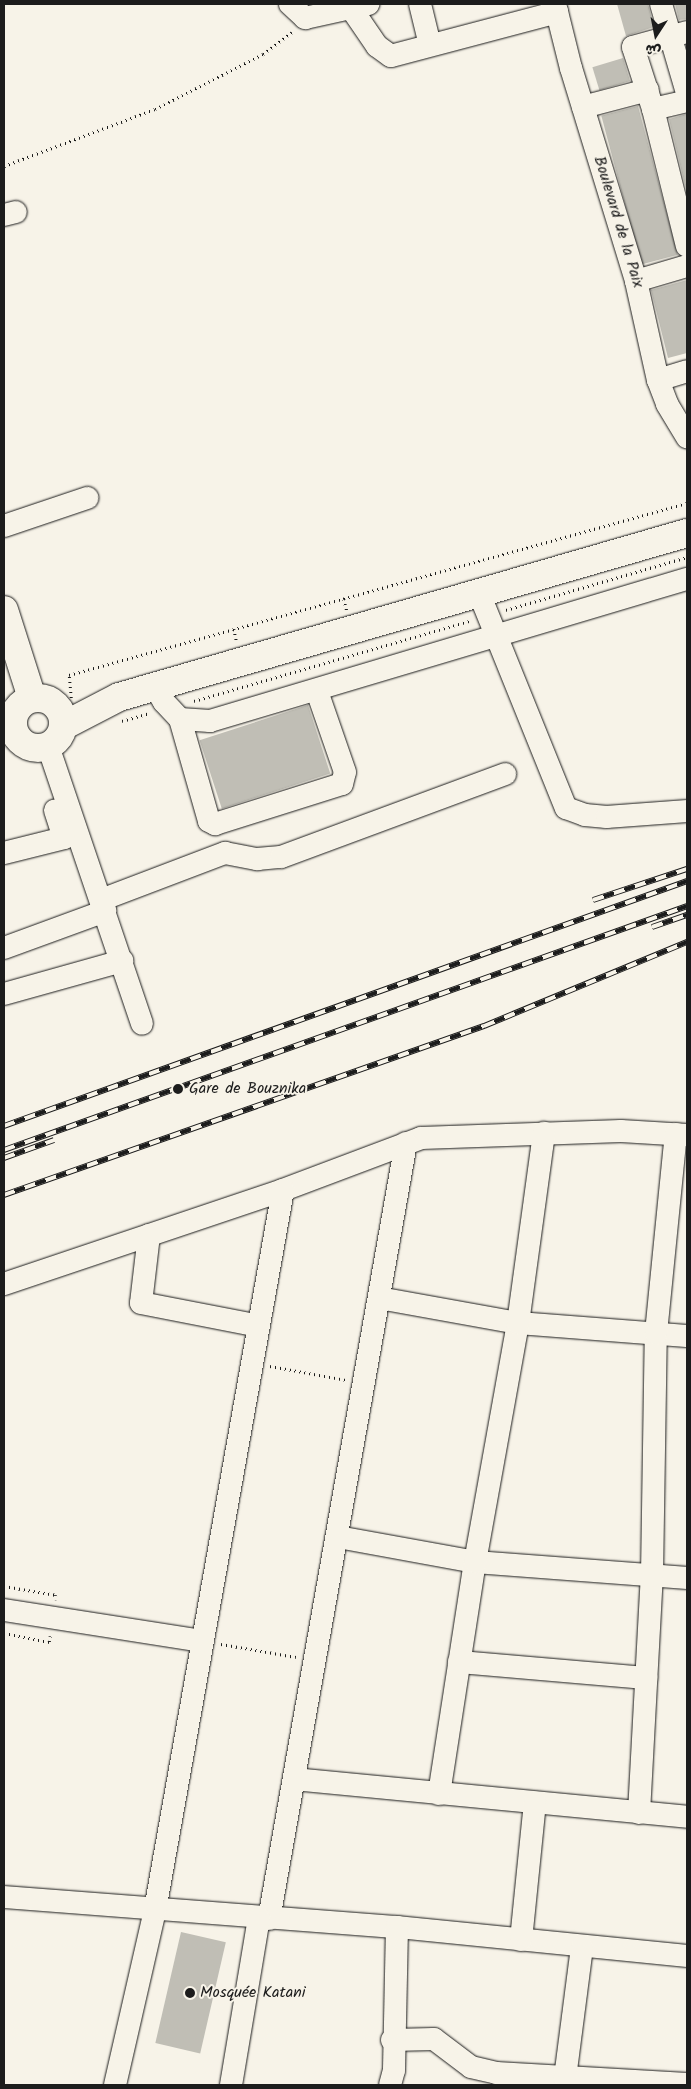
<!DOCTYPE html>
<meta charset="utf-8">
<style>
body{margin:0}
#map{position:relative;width:691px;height:2089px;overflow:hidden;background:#f7f3e8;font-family:Kalam,"Playpen Sans Arabic",sans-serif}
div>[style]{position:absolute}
.building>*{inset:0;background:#c0beb5;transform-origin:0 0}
.path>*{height:2.5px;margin-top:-1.25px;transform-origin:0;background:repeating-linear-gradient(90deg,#1c1c1c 0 1px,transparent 0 5px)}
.roads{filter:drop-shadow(0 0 1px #1c1c1c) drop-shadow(0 0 1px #1c1c1c)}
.minor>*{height:22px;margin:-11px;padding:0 11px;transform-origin:11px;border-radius:11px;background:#f7f3e8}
.major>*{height:28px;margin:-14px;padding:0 14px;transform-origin:14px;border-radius:14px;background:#f7f3e8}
.major>.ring{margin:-14px;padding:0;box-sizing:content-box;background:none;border:28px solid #f7f3e8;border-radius:50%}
.rail>*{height:5.5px;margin-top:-2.75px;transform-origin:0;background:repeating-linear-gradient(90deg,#f7f3e8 0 11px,#1c1c1c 0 22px);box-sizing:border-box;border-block:1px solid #1c1c1c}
.dots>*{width:14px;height:14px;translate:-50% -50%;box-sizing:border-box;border:2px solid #f7f3e8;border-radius:50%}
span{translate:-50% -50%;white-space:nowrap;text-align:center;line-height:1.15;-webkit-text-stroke:4px #f7f3e8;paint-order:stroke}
.street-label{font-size:16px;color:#1c1c1c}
.poi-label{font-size:16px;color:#1c1c1c}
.left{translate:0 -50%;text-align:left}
.frame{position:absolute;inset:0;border:5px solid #1c1c1c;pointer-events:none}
.north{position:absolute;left:631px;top:10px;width:50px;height:50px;-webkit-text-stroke:4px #f7f3e8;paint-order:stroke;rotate:191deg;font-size:14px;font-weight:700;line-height:20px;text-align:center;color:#1c1c1c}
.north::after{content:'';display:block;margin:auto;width:18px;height:22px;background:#1c1c1c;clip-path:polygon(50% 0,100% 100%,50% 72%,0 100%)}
</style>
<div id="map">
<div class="building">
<div style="clip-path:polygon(617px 4px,648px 4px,654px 27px,626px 36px)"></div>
<div style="clip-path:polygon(675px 4px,687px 4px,687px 19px,679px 20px)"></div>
<div style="left:623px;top:58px;width:24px;height:32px;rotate:73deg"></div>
<div style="left:638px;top:106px;width:154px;height:38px;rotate:75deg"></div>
<div style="clip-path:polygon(687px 114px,687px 193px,669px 119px)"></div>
<div style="clip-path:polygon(687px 280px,687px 353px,668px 358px,651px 290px)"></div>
<div style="left:308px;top:705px;width:72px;height:114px;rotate:72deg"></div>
<div style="left:181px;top:1932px;width:46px;height:114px;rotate:13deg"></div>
</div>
<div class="path">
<div style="left:4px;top:166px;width:161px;rotate:-20.7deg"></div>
<div style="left:155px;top:109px;width:121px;rotate:-27deg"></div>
<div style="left:263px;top:54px;width:36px;rotate:-37deg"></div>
<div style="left:344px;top:599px;width:12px;rotate:76deg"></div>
<div style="left:506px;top:610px;width:189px;rotate:-16.3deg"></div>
<div style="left:234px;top:629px;width:14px;rotate:78deg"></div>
<div style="left:71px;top:698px;width:23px;rotate:-95deg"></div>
<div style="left:69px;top:675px;width:641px;rotate:-15.55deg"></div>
<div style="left:194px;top:701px;width:287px;rotate:-16.2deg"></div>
<div style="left:122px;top:721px;width:29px;rotate:-16deg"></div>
<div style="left:270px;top:1366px;width:77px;rotate:10.4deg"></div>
<div style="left:4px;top:1586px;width:53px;rotate:9.8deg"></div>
<div style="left:56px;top:1595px;width:5px;rotate:101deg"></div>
<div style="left:4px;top:1633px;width:46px;rotate:11.3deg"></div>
<div style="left:49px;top:1642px;width:6px;rotate:-81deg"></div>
<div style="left:221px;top:1644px;width:76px;rotate:9.8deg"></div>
</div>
<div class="roads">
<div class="minor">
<div style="left:290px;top:4px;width:21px;rotate:43deg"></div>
<div style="left:305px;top:18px;width:65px;rotate:-12.5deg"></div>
<div style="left:420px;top:4px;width:42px;rotate:76.3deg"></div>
<div style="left:555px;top:4px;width:66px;rotate:76deg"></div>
<div style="left:571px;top:68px;width:223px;rotate:73deg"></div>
<div style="left:636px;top:281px;width:101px;rotate:77.5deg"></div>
<div style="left:658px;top:380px;width:26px;rotate:69deg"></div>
<div style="left:667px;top:404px;width:39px;rotate:59deg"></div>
<div style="left:661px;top:4px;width:93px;rotate:73.7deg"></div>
<div style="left:351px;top:8px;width:46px;rotate:55.6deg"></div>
<div style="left:377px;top:46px;width:17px;rotate:36deg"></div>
<div style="left:391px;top:56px;width:172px;rotate:-14.8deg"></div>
<div style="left:687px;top:32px;width:56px;rotate:164.5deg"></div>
<div style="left:633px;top:47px;width:65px;rotate:72.1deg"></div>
<div style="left:653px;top:109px;width:141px;rotate:76.1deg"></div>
<div style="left:583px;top:107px;width:67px;rotate:-14.7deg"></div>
<div style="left:653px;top:109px;width:35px;rotate:-13deg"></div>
<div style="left:4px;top:215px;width:12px;rotate:-14deg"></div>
<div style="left:636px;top:281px;width:53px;rotate:-16.4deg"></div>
<div style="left:658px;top:380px;width:30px;rotate:-17deg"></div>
<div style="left:4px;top:526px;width:88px;rotate:-18.6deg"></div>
<div style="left:479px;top:593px;width:232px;rotate:68deg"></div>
<div style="left:566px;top:808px;width:20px;rotate:20deg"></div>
<div style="left:585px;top:815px;width:22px;rotate:5deg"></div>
<div style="left:607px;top:817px;width:80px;rotate:-4.3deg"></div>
<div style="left:155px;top:687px;width:17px;rotate:59deg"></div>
<div style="left:164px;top:702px;width:23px;rotate:47deg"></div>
<div style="left:180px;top:719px;width:30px;rotate:4deg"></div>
<div style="left:210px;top:721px;width:498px;rotate:-16.6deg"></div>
<div style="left:180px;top:719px;width:106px;rotate:74.1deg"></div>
<div style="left:209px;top:821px;width:7px;rotate:27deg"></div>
<div style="left:215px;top:824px;width:133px;rotate:-17.5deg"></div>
<div style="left:342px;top:784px;width:12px;rotate:-76deg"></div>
<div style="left:345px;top:772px;width:86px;rotate:-109.1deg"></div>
<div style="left:48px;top:746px;width:293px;rotate:71.3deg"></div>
<div style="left:4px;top:853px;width:62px;rotate:-14deg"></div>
<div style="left:64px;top:838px;width:29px;rotate:-108deg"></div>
<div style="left:101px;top:900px;width:133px;rotate:-20.8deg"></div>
<div style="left:225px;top:853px;width:33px;rotate:11deg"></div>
<div style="left:257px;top:859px;width:24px;rotate:-5deg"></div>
<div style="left:281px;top:857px;width:239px;rotate:-20.3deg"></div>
<div style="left:4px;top:948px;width:108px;rotate:-20.1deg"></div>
<div style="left:4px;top:994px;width:123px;rotate:-15.6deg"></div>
<div style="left:149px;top:1235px;width:68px;rotate:96.7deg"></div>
<div style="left:141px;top:1303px;width:120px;rotate:11deg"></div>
<div style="left:4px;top:1284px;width:294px;rotate:-18.6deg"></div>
<div style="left:283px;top:1190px;width:147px;rotate:-20.6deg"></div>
<div style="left:421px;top:1138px;width:200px;rotate:-2deg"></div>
<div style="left:621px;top:1131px;width:66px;rotate:3.5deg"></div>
<div style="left:379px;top:1298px;width:141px;rotate:10.2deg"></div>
<div style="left:518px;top:1323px;width:169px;rotate:4.4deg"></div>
<div style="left:338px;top:1537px;width:139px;rotate:10.3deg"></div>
<div style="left:475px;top:1562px;width:213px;rotate:4.3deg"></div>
<div style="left:4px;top:1610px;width:200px;rotate:8.9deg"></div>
<div style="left:459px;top:1662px;width:188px;rotate:4.9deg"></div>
<div style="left:294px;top:1779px;width:395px;rotate:5.5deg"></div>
<div style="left:439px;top:1794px;width:235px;rotate:-81.2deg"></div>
<div style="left:475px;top:1562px;width:243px;rotate:-79.8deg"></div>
<div style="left:518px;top:1323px;width:192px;rotate:-82.2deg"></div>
<div style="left:639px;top:1813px;width:237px;rotate:-86.9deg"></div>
<div style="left:652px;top:1576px;width:243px;rotate:-89.1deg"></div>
<div style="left:656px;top:1333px;width:200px;rotate:-84.3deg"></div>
<div style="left:4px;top:1897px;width:394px;rotate:4.4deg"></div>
<div style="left:397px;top:1927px;width:291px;rotate:5.7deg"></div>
<div style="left:269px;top:1919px;width:788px;rotate:-79.99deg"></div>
<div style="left:521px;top:1940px;width:138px;rotate:-84.2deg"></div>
<div style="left:392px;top:2040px;width:42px;rotate:-1.4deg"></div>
<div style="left:434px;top:2039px;width:46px;rotate:37.1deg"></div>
<div style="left:471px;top:2067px;width:26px;rotate:13deg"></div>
<div style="left:496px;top:2073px;width:191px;rotate:3.3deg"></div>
<div style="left:565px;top:2078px;width:132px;rotate:-82.6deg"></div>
<div style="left:115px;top:2085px;width:180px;rotate:-77.1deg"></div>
<div style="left:155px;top:1910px;width:731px;rotate:-79.92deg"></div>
<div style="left:231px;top:2085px;width:169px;rotate:-80.5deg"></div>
<div style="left:390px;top:2085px;width:16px;rotate:-75deg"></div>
<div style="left:394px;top:2070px;width:143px;rotate:-88.8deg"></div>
</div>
<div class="major">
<div style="left:4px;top:610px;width:92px;rotate:72.3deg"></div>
<div class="ring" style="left:13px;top:698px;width:22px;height:22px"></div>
<div style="left:63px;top:726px;width:63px;rotate:-27.4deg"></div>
<div style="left:119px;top:697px;width:591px;rotate:-16.11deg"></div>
</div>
</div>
<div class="rail">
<div style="left:593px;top:900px;width:99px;rotate:-18.3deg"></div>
<div style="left:652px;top:927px;width:37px;rotate:-19deg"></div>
<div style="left:4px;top:1126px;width:726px;rotate:-19.73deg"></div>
<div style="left:4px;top:1150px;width:725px;rotate:-19.66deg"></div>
<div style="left:4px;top:1158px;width:53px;rotate:-19.8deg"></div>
<div style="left:4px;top:1195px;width:509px;rotate:-19.4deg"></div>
<div style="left:484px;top:1026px;width:220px;rotate:-22.5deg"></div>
</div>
<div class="dots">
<div style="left:178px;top:1089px;background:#1c1c1c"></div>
<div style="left:190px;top:1993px;background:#1c1c1c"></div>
</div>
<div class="street-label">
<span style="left:618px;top:222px;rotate:73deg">Boulevard de la Paix</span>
</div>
<div class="poi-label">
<span class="left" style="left:189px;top:1089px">Gare de Bouznika</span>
<span class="left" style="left:200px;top:1993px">Mosquée Katani</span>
</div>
<div class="frame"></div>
<div class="north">ش</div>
</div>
